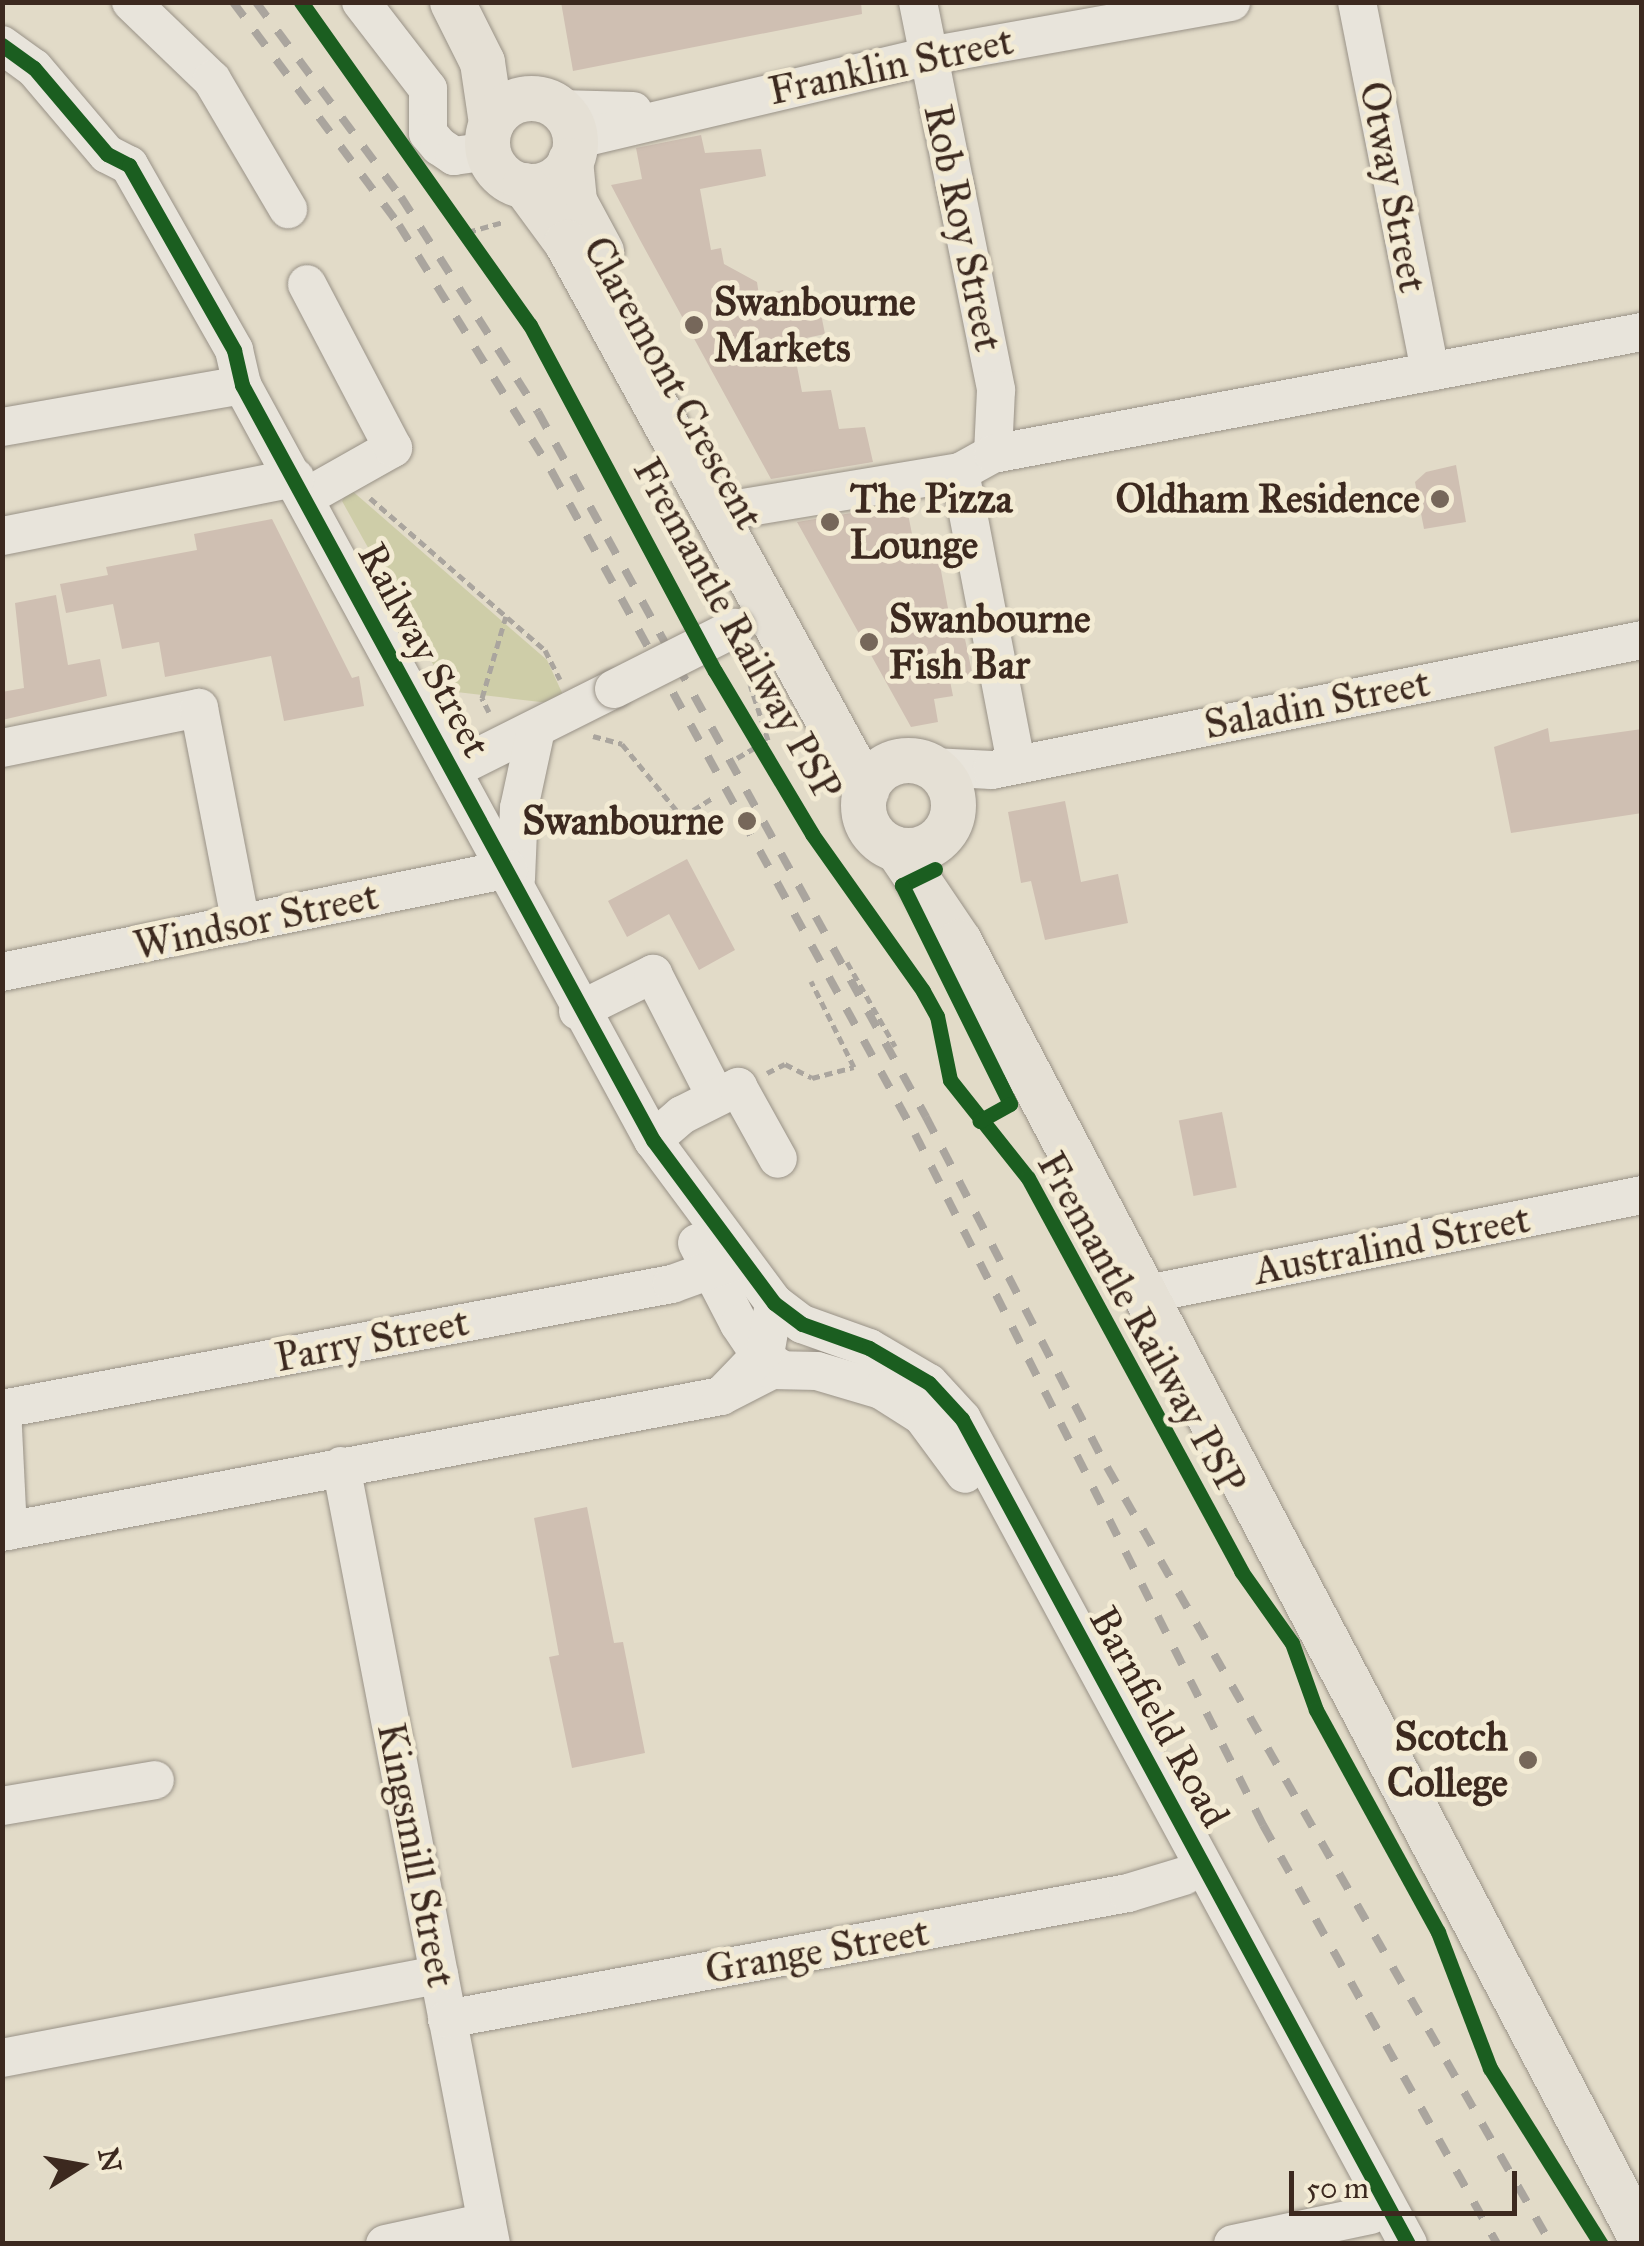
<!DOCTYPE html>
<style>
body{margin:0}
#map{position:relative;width:1644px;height:2246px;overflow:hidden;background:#e2dbc8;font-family:"IM FELL Great Primer",serif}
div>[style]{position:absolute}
.green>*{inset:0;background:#cecda8}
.building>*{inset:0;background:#cfbfb2;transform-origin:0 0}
.path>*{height:5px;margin-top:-2.5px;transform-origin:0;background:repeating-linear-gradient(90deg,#aaa59e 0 8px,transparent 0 13px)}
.roads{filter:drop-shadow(0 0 2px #999287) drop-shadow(0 0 2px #999287)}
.minor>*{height:38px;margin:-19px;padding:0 19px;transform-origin:19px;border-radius:19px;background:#e8e4db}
.major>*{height:45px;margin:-22.5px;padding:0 22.5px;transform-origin:22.5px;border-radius:22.5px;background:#e5e0d5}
.major>.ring{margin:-22.5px;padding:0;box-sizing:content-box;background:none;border:45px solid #e5e0d5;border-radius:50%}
.rail>*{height:8px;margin-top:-4px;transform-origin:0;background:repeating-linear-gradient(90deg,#aaa59e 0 18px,transparent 0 36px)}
.bridges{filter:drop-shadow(0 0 2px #999287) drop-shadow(0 0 2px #999287)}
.minor-bridge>*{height:38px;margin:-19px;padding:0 19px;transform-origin:19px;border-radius:19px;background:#e8e4db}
.cycleway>*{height:15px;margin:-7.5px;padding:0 7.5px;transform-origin:7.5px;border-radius:7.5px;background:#1b5e20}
.dots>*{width:28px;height:28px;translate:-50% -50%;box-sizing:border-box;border:5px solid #f3ebd4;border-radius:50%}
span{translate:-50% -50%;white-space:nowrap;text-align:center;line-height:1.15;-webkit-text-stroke:10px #f3ebd4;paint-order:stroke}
.street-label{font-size:40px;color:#3c291f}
.poi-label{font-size:40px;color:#3c291f;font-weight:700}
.left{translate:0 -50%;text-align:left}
.right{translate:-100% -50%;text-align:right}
.frame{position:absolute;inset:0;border:5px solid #3c291f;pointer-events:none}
.north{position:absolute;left:30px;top:2116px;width:100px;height:100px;-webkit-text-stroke:8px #f3ebd4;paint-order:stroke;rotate:79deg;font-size:28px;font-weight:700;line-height:40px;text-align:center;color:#3c291f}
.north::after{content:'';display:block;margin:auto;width:35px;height:45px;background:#3c291f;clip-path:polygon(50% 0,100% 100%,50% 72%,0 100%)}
.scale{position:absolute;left:1289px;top:2171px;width:228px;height:45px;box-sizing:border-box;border:5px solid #3c291f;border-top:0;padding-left:12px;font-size:30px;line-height:35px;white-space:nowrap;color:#3c291f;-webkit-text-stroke:8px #f3ebd4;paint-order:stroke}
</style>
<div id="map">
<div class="green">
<div style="clip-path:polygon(350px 489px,547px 660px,564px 697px,549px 703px,448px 691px,342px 501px)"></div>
</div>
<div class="building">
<div style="clip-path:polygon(561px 2px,861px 2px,862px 14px,573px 71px)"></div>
<div style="clip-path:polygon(701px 135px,705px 153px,761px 149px,766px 176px,700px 189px,711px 250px,721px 248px,724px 264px,757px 282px,759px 295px,783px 290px,785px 300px,817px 294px,825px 334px,792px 341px,802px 392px,831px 390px,839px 429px,865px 427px,873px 462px,771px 479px,640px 240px,611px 185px,642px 179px,636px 148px)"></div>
<div style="clip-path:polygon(1456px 465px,1466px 522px,1424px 529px,1415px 482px,1426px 472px)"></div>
<div style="clip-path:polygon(906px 504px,918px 564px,939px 560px,953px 635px,965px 639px,973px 677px,950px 681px,953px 696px,934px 699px,938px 722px,911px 727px,797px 522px)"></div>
<div style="clip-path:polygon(272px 519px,352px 678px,359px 676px,364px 706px,284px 721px,271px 656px,165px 677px,159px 642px,122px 649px,113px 604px,66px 613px,60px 584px,108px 575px,106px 567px,197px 550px,194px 534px)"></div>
<div style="clip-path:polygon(56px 595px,68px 665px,100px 659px,107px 696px,2px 720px,2px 692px,24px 688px,15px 603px)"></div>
<div style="clip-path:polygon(1548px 728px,1550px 742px,1642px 729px,1642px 813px,1511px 833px,1494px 747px)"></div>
<div style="clip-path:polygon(1065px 801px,1081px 882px,1118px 874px,1128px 923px,1045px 940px,1031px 881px,1021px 883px,1008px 812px)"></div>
<div style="clip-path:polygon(687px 859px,735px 950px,699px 970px,669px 914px,627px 937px,608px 901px)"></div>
<div style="left:1222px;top:1112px;width:77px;height:44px;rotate:79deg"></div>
<div style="clip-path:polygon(587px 1507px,614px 1643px,623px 1642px,645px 1753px,572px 1768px,549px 1657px,559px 1655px,534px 1518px)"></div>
</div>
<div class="path">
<div style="left:468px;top:232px;width:37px;rotate:-16deg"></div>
<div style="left:370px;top:498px;width:232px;rotate:41deg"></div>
<div style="left:545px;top:650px;width:33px;rotate:63deg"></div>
<div style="left:489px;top:712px;width:16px;rotate:-117deg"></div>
<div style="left:482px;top:698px;width:85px;rotate:-73.7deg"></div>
<div style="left:593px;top:736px;width:30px;rotate:15deg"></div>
<div style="left:622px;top:744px;width:94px;rotate:50.6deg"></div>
<div style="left:682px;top:817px;width:36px;rotate:-32deg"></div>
<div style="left:737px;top:758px;width:36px;rotate:-30deg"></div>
<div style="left:768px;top:740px;width:82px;rotate:-107.8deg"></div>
<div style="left:845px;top:821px;width:27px;rotate:57deg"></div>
<div style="left:847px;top:962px;width:97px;rotate:60.3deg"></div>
<div style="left:767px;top:1073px;width:20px;rotate:-27deg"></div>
<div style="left:785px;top:1064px;width:30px;rotate:27deg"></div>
<div style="left:812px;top:1078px;width:43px;rotate:-14.7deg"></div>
<div style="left:854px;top:1067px;width:96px;rotate:-116.6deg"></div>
</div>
<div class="roads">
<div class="minor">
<div style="left:131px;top:2px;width:112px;rotate:43.9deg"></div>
<div style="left:212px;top:80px;width:150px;rotate:59.5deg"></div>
<div style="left:361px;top:2px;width:110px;rotate:52.4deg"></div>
<div style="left:428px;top:89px;width:44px;rotate:90deg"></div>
<div style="left:428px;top:133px;width:17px;rotate:50deg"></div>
<div style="left:439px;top:146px;width:18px;rotate:34deg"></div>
<div style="left:454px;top:156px;width:34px;rotate:-8deg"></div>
<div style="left:918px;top:2px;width:396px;rotate:78.6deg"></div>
<div style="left:996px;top:390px;width:64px;rotate:92.7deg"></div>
<div style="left:1357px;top:2px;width:377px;rotate:78.8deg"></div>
<div style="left:2px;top:45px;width:39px;rotate:36deg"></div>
<div style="left:34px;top:68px;width:113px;rotate:49.7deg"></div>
<div style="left:107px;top:154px;width:25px;rotate:27deg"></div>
<div style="left:129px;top:165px;width:213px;rotate:60.4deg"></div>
<div style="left:234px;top:350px;width:36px;rotate:77deg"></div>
<div style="left:242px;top:385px;width:860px;rotate:61.44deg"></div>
<div style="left:653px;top:1140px;width:203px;rotate:53.4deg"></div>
<div style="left:774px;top:1303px;width:35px;rotate:37deg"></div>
<div style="left:802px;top:1324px;width:71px;rotate:19.7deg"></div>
<div style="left:869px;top:1348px;width:69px;rotate:30.3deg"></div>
<div style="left:929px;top:1383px;width:49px;rotate:47.5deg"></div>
<div style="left:962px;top:1419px;width:938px;rotate:61.6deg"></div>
<div style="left:559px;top:109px;width:74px;rotate:1.5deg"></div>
<div style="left:574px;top:140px;width:364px;rotate:-13.3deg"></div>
<div style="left:928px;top:56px;width:308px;rotate:-10.1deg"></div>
<div style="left:2px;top:427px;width:244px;rotate:-9.9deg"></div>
<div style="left:960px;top:472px;width:297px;rotate:79.1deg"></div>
<div style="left:306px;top:497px;width:100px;rotate:-29.4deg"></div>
<div style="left:393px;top:448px;width:185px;rotate:-117.7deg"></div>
<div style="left:743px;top:508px;width:220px;rotate:-9.4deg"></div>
<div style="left:960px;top:472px;width:38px;rotate:-29deg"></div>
<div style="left:993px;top:454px;width:660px;rotate:-10.65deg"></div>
<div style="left:2px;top:536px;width:299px;rotate:-11.2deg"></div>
<div style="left:2px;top:748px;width:201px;rotate:-11.5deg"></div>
<div style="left:199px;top:708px;width:220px;rotate:79deg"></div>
<div style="left:932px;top:767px;width:60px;rotate:2.9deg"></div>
<div style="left:992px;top:770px;width:663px;rotate:-11.31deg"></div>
<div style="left:452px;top:770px;width:181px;rotate:-26.6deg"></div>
<div style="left:516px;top:879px;width:71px;rotate:-87.6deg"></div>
<div style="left:519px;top:808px;width:76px;rotate:-77.8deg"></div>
<div style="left:2px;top:972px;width:517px;rotate:-11.48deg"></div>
<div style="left:578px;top:1011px;width:84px;rotate:-26.3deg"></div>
<div style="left:653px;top:974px;width:138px;rotate:62.9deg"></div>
<div style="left:653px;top:1140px;width:38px;rotate:-41deg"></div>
<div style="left:682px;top:1115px;width:63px;rotate:-26.6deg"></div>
<div style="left:738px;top:1087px;width:82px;rotate:60.9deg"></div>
<div style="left:697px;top:1243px;width:91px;rotate:62.6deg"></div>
<div style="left:739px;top:1324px;width:37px;rotate:56deg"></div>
<div style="left:760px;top:1355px;width:22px;rotate:34deg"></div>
<div style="left:1142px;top:1295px;width:510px;rotate:-11.31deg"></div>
<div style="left:721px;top:1396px;width:57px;rotate:-27deg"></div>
<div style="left:772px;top:1370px;width:45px;rotate:1.3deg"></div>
<div style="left:817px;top:1371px;width:67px;rotate:16.5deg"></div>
<div style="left:881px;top:1390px;width:49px;rotate:32.4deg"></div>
<div style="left:922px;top:1416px;width:72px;rotate:53.4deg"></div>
<div style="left:2px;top:1408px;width:123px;rotate:87.2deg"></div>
<div style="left:2px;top:1409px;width:682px;rotate:-10.57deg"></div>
<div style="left:672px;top:1284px;width:70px;rotate:-20deg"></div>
<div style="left:341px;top:1466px;width:792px;rotate:79.09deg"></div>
<div style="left:2px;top:1532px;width:732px;rotate:-10.71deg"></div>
<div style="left:721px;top:1396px;width:65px;rotate:-46.2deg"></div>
<div style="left:766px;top:1349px;width:47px;rotate:-80.1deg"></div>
<div style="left:2px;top:1806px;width:155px;rotate:-9.6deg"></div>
<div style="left:447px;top:2019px;width:693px;rotate:-10.48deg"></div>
<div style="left:1128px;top:1893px;width:59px;rotate:-16.9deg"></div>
<div style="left:2px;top:2058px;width:445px;rotate:-10.8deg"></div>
<div style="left:385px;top:2244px;width:104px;rotate:-12.2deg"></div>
<div style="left:1233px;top:2244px;width:141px;rotate:-11.9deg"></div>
</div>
<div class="major">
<div style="left:452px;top:2px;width:67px;rotate:63.4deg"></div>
<div style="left:482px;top:62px;width:62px;rotate:81.6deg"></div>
<div class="ring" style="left:487px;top:98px;width:43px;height:43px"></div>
<div style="left:570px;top:160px;width:41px;rotate:84.4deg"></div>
<div style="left:574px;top:201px;width:57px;rotate:61.6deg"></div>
<div style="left:524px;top:185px;width:71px;rotate:53.6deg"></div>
<div style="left:566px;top:242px;width:625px;rotate:61.3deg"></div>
<div class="ring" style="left:863px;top:760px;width:45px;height:45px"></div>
<div style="left:897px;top:849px;width:111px;rotate:56deg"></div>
<div style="left:959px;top:941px;width:1468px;rotate:62.27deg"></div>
</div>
</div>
<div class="rail">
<div style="left:233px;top:2px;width:278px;rotate:53.3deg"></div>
<div style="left:399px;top:225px;width:291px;rotate:58.2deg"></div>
<div style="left:552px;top:472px;width:755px;rotate:61.26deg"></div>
<div style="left:915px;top:1134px;width:774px;rotate:63.27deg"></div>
<div style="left:1263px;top:1825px;width:480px;rotate:60.8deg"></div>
<div style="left:256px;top:2px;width:243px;rotate:53.4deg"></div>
<div style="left:401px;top:197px;width:255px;rotate:57.5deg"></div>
<div style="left:538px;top:412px;width:805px;rotate:61.17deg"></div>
<div style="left:926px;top:1117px;width:394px;rotate:62.7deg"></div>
<div style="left:1107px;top:1467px;width:895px;rotate:60.26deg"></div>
</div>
<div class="bridges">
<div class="minor-bridge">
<div style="left:614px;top:689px;width:136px;rotate:-26.8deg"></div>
</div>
</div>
<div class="cycleway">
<div style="left:301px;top:2px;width:396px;rotate:54.7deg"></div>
<div style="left:530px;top:325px;width:392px;rotate:61.9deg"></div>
<div style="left:715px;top:671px;width:190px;rotate:59.2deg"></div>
<div style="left:812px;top:834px;width:192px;rotate:54.7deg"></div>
<div style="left:923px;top:991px;width:29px;rotate:61deg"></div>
<div style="left:937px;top:1016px;width:65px;rotate:78.5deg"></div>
<div style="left:950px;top:1080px;width:125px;rotate:51.5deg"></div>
<div style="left:1028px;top:1178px;width:447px;rotate:61.5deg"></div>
<div style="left:1241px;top:1571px;width:88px;rotate:54.7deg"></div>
<div style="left:1292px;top:1643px;width:71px;rotate:70.3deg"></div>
<div style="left:1316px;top:1710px;width:253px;rotate:61.2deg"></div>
<div style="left:1438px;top:1932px;width:146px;rotate:69.1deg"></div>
<div style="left:1490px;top:2068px;width:208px;rotate:57.8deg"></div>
<div style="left:2px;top:45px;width:39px;rotate:36deg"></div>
<div style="left:34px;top:68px;width:113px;rotate:49.7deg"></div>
<div style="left:107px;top:154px;width:25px;rotate:27deg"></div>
<div style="left:129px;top:165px;width:213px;rotate:60.4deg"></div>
<div style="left:234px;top:350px;width:36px;rotate:77deg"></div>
<div style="left:242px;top:385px;width:860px;rotate:61.44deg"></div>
<div style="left:653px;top:1140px;width:203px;rotate:53.4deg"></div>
<div style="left:774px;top:1303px;width:35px;rotate:37deg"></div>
<div style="left:802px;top:1324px;width:71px;rotate:19.7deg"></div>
<div style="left:869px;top:1348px;width:69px;rotate:30.3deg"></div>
<div style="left:929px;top:1383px;width:49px;rotate:47.5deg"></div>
<div style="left:962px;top:1419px;width:938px;rotate:61.6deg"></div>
<div style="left:935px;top:869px;width:37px;rotate:154deg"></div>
<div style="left:902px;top:885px;width:244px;rotate:63.7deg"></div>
<div style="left:1010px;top:1104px;width:35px;rotate:151deg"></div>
</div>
<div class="dots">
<div style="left:694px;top:325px;background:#76675a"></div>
<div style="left:1440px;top:499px;background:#76675a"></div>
<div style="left:830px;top:522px;background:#76675a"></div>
<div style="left:869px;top:642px;background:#76675a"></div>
<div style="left:747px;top:821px;background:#76675a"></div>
<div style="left:1528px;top:1760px;background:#76675a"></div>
</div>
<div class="street-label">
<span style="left:891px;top:66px;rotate:-12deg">Franklin Street</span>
<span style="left:1393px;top:187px;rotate:79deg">Otway Street</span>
<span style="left:963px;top:228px;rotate:78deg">Rob Roy Street</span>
<span style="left:673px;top:383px;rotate:61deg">Claremont Crescent</span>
<span style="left:737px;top:629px;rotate:61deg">Fremantle Railway PSP</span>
<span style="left:424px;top:650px;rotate:62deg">Railway Street</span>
<span style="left:1317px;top:704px;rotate:-11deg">Saladin Street</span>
<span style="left:256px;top:921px;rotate:-12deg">Windsor Street</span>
<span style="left:1392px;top:1245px;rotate:-11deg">Australind Street</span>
<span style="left:1141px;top:1323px;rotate:61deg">Fremantle Railway PSP</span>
<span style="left:372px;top:1340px;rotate:-11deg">Parry Street</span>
<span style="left:1159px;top:1717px;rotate:61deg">Barnfield Road</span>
<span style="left:416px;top:1855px;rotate:79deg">Kingsmill Street</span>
<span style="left:817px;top:1951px;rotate:-10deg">Grange Street</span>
</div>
<div class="poi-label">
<span class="left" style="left:714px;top:325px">Swanbourne<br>Markets</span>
<span class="left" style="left:850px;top:522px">The Pizza<br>Lounge</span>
<span class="right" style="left:1420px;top:499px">Oldham Residence</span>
<span class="left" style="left:889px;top:642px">Swanbourne<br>Fish Bar</span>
<span class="right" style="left:724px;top:821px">Swanbourne</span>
<span class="right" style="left:1508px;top:1760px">Scotch<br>College</span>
</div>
<div class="frame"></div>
<div class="north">N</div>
<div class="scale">50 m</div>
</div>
